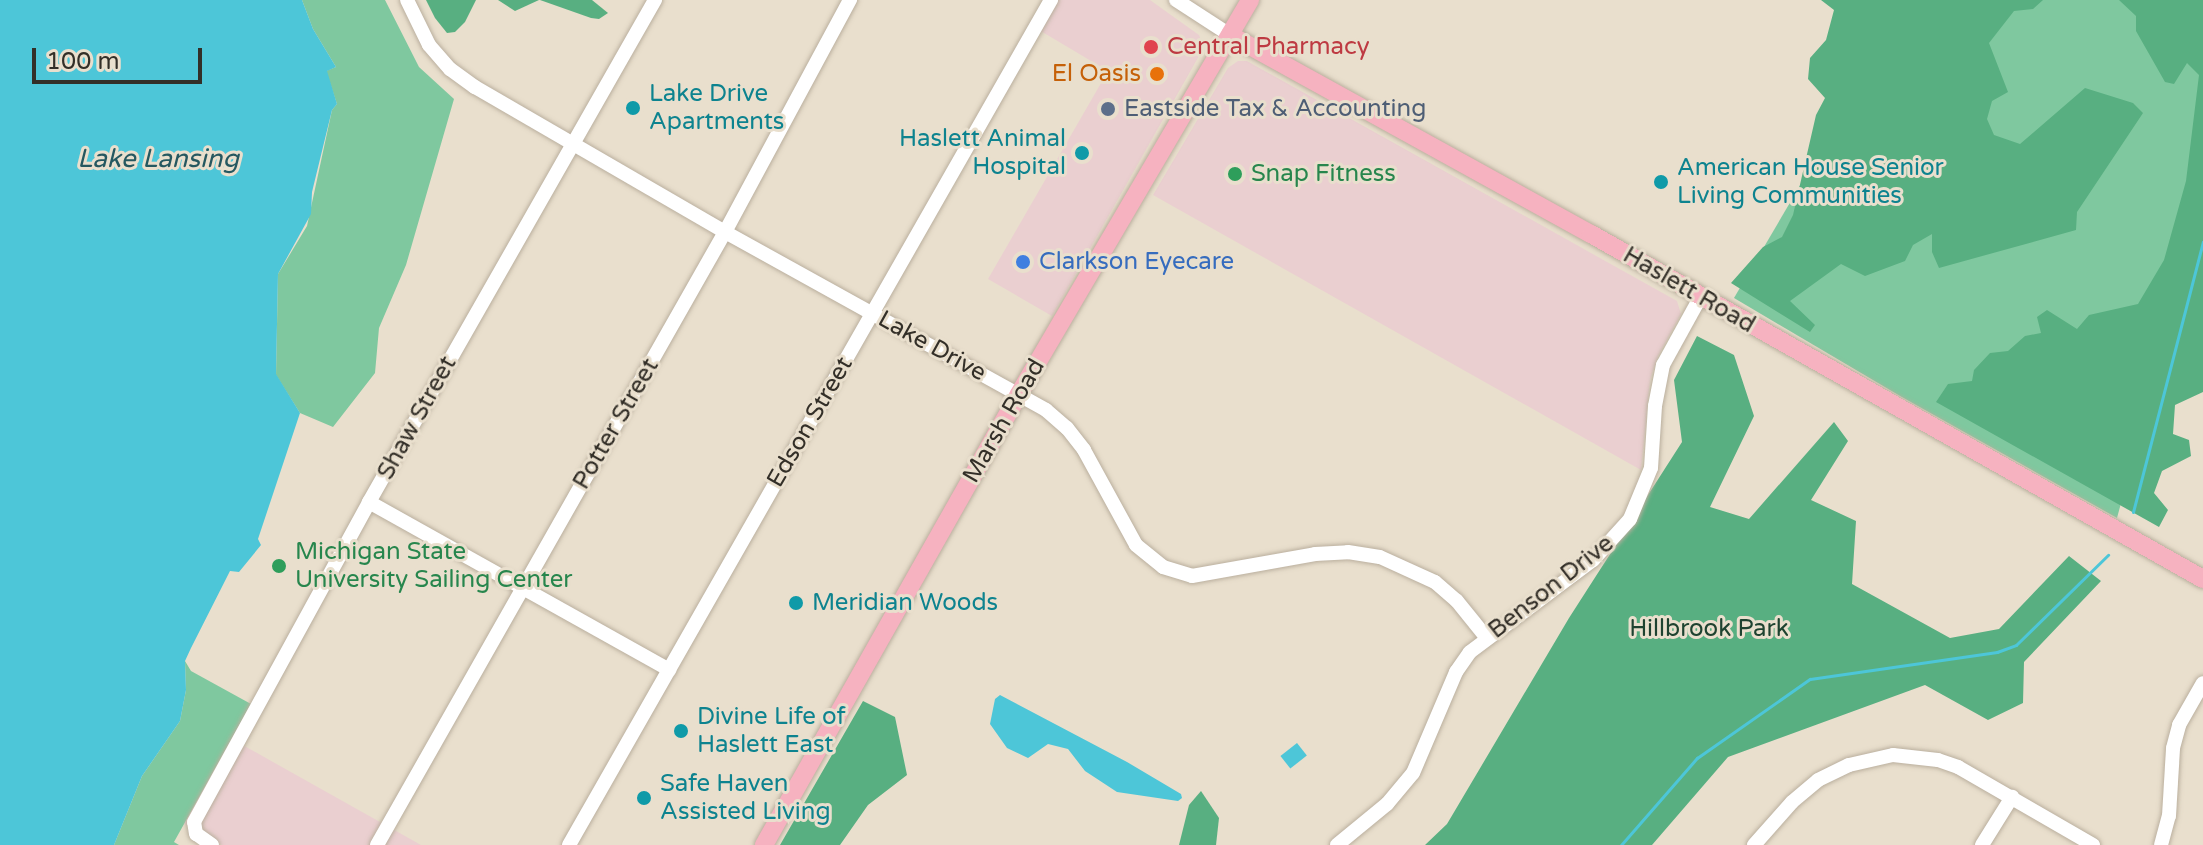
<!DOCTYPE html>
<style>
body{margin:0}
#map{position:relative;width:2203px;height:845px;overflow:hidden;background:#e9dfcd;font-family:"Varela Round",sans-serif}
div>[style]{position:absolute}
.commercial>*{inset:0;background:#eacfd0}
.green>*{inset:0;background:#7fc89f}
.forest>*{inset:0;background:#58af81}
.water>*{inset:0;background:#4dc6d8;transform-origin:0 0}
.stream>*{height:3px;margin:-1.5px;padding:0 1.5px;transform-origin:1.5px;border-radius:1.5px;background:#4dc6d8}
.roads{filter:drop-shadow(0 0 2px #baaf9e) drop-shadow(0 0 2px #baaf9e)}
.minor>*{height:14px;margin:-7px;padding:0 7px;transform-origin:7px;border-radius:7px;background:#fff}
.major>*{height:18px;margin:-9px;padding:0 9px;transform-origin:9px;border-radius:9px;background:#f6b2c0}
.dots>*{width:22px;height:22px;translate:-50% -50%;box-sizing:border-box;border:4px solid #e9dfcd;border-radius:50%}
span{translate:-50% -50%;white-space:nowrap;text-align:center;line-height:1.15;-webkit-text-stroke:6px #e9dfcd;paint-order:stroke}
.health-label{font-size:24px;color:#be3a42}
.left{translate:0 -50%;text-align:left}
.food-label{font-size:24px;color:#c56008}
.right{translate:-100% -50%;text-align:right}
.culture-label{font-size:24px;color:#0d838f}
.service-label{font-size:24px;color:#4e5e75}
.leisure-label{font-size:24px;color:#27864d}
.shop-label{font-size:24px;color:#366cbe}
.street-label{font-size:24px;color:#332f28}
.park-label{font-size:24px;color:#1e4330}
.water-label{font-size:26px;color:#255860;font-style:italic}
.scale{position:absolute;left:32px;top:48px;width:170px;height:36px;box-sizing:border-box;border:4px solid #332f28;border-top:0;padding-left:10px;font-size:24px;line-height:28px;white-space:nowrap;color:#332f28;-webkit-text-stroke:6px #e9dfcd;paint-order:stroke}
</style>
<div id="map">
<div class="commercial">
<div style="clip-path:polygon(1056px 0,1150px 0,1199px 35px,1204px 47px,1052px 316px,988px 279px,1108px 71px,1039px 30px)"></div>
<div style="clip-path:polygon(1238px 61px,1247px 61px,1677px 301px,1681px 314px,1658px 356px,1650px 380px,1641px 470px,1153px 195px,1228px 68px)"></div>
<div style="clip-path:polygon(232px 739px,421px 845px,222px 845px,184px 824px)"></div>
</div>
<div class="green">
<div style="clip-path:polygon(302px 0,385px 0,419px 67px,454px 99px,406px 265px,379px 328px,375px 373px,333px 427px,300px 413px,276px 375px,278px 274px,307px 226px,332px 110px,337px 104px,326px 71px,336px 67px,313px 29px)"></div>
<div style="clip-path:polygon(1909px 0,2203px 0,2203px 196px,2117px 518px,1900px 396px,1734px 298px)"></div>
<div style="clip-path:polygon(185px 661px,191px 671px,251px 704px,174px 842px,179px 845px,114px 845px,142px 776px,180px 721px,186px 690px)"></div>
</div>
<div class="forest">
<div style="clip-path:polygon(426px 0,476px 0,465px 22px,455px 32px,447px 33px,435px 18px)"></div>
<div style="clip-path:polygon(498px 0,539px 0,515px 11px)"></div>
<div style="clip-path:polygon(540px 0,592px 0,608px 13px,599px 19px,591px 18px)"></div>
<div style="clip-path:polygon(1821px 0,2043px 0,2033px 9px,2014px 11px,1989px 43px,2008px 92px,1992px 101px,1987px 119px,1994px 135px,2020px 144px,2085px 88px,2133px 103px,2143px 113px,2077px 212px,2076px 230px,1939px 268px,1932px 252px,1932px 234px,1913px 245px,1905px 261px,1865px 276px,1841px 264px,1790px 301px,1815px 325px,1810px 332px,1731px 283px,1763px 247px,1782px 237px,1793px 215px,1816px 115px,1825px 98px,1808px 79px,1810px 58px,1826px 40px,1834px 10px)"></div>
<div style="clip-path:polygon(2119px 0,2203px 0,2203px 392px,2175px 405px,2173px 434px,2189px 440px,2191px 456px,2162px 471px,2154px 493px,2168px 510px,2159px 527px,1936px 402px,1948px 384px,1972px 381px,1974px 370px,1990px 353px,2008px 351px,2025px 336px,2041px 333px,2037px 317px,2047px 310px,2077px 329px,2089px 315px,2138px 304px,2164px 260px,2186px 181px,2199px 75px,2187px 63px,2174px 84px,2165px 82px,2136px 31px,2136px 16px)"></div>
<div style="clip-path:polygon(1697px 336px,1734px 355px,1754px 416px,1710px 507px,1749px 519px,1834px 422px,1848px 441px,1811px 500px,1856px 521px,1852px 584px,1950px 638px,1999px 629px,2069px 556px,2101px 581px,2024px 662px,2023px 703px,1988px 720px,1925px 685px,1728px 757px,1652px 845px,1425px 845px,1447px 824px,1569px 618px,1682px 442px,1674px 380px)"></div>
<div style="clip-path:polygon(863px 701px,895px 717px,907px 775px,868px 805px,840px 845px,780px 845px)"></div>
<div style="clip-path:polygon(1201px 791px,1219px 818px,1216px 845px,1179px 845px,1189px 805px)"></div>
</div>
<div class="water">
<div style="clip-path:polygon(0 0,302px 0,313px 29px,336px 67px,327px 71px,337px 104px,332px 110px,312px 192px,311px 214px,278px 274px,276px 374px,300px 413px,258px 539px,261px 545px,239px 572px,230px 571px,191px 648px,185px 661px,186px 690px,180px 721px,142px 776px,114px 845px,0 845px)"></div>
<div style="clip-path:polygon(1000px 695px,1127px 762px,1181px 794px,1182px 798px,1178px 801px,1117px 792px,1085px 771px,1068px 749px,1048px 744px,1028px 758px,1007px 748px,990px 724px,995px 699px)"></div>
<div style="left:1297px;top:743px;width:16px;height:21px;rotate:52deg"></div>
</div>
<div class="stream">
<div style="left:2133px;top:512px;width:279px;rotate:-75.5deg"></div>
<div style="left:1621px;top:845px;width:116px;rotate:-48.9deg"></div>
<div style="left:1697px;top:758px;width:138px;rotate:-35deg"></div>
<div style="left:1810px;top:679px;width:189px;rotate:-8.2deg"></div>
<div style="left:1997px;top:652px;width:20px;rotate:-20deg"></div>
<div style="left:2016px;top:645px;width:129px;rotate:-44.4deg"></div>
</div>
<div class="roads">
<div class="minor">
<div style="left:407px;top:0;width:50px;rotate:63.9deg"></div>
<div style="left:429px;top:45px;width:32px;rotate:49deg"></div>
<div style="left:450px;top:69px;width:31px;rotate:36deg"></div>
<div style="left:475px;top:87px;width:289px;rotate:30.1deg"></div>
<div style="left:725px;top:232px;width:367px;rotate:29deg"></div>
<div style="left:1046px;top:410px;width:28px;rotate:41deg"></div>
<div style="left:1067px;top:428px;width:28px;rotate:52deg"></div>
<div style="left:1084px;top:450px;width:108px;rotate:61.3deg"></div>
<div style="left:1136px;top:545px;width:35px;rotate:39deg"></div>
<div style="left:1163px;top:567px;width:30px;rotate:17deg"></div>
<div style="left:1192px;top:576px;width:125px;rotate:-10.1deg"></div>
<div style="left:1315px;top:554px;width:33px;rotate:-3deg"></div>
<div style="left:1348px;top:552px;width:32px;rotate:9deg"></div>
<div style="left:1380px;top:557px;width:60px;rotate:24.4deg"></div>
<div style="left:1435px;top:582px;width:29px;rotate:41deg"></div>
<div style="left:1457px;top:601px;width:46px;rotate:51.1deg"></div>
<div style="left:1176px;top:0;width:64px;rotate:32.9deg"></div>
<div style="left:369px;top:502px;width:344px;rotate:29.2deg"></div>
<div style="left:212px;top:845px;width:19px;rotate:-145deg"></div>
<div style="left:196px;top:834px;width:12px;rotate:-99deg"></div>
<div style="left:194px;top:822px;width:365px;rotate:-61.3deg"></div>
<div style="left:369px;top:502px;width:578px;rotate:-60.33deg"></div>
<div style="left:377px;top:845px;width:705px;rotate:-60.42deg"></div>
<div style="left:725px;top:232px;width:264px;rotate:-61.7deg"></div>
<div style="left:569px;top:845px;width:973px;rotate:-60.3deg"></div>
<div style="left:1337px;top:845px;width:65px;rotate:-39.4deg"></div>
<div style="left:1387px;top:804px;width:40px;rotate:-50deg"></div>
<div style="left:1413px;top:773px;width:110px;rotate:-66.9deg"></div>
<div style="left:1456px;top:672px;width:24px;rotate:-55deg"></div>
<div style="left:1470px;top:652px;width:154px;rotate:-36.8deg"></div>
<div style="left:1593px;top:560px;width:55px;rotate:-47.9deg"></div>
<div style="left:1630px;top:519px;width:55px;rotate:-67.6deg"></div>
<div style="left:1651px;top:468px;width:62px;rotate:-86.3deg"></div>
<div style="left:1655px;top:406px;width:42px;rotate:-79deg"></div>
<div style="left:1663px;top:365px;width:79px;rotate:-61.2deg"></div>
<div style="left:1754px;top:845px;width:57px;rotate:-48.5deg"></div>
<div style="left:1792px;top:802px;width:34px;rotate:-40deg"></div>
<div style="left:1818px;top:780px;width:34px;rotate:-26deg"></div>
<div style="left:1849px;top:765px;width:45px;rotate:-12.8deg"></div>
<div style="left:1893px;top:755px;width:45px;rotate:6.3deg"></div>
<div style="left:1938px;top:760px;width:21px;rotate:19deg"></div>
<div style="left:1958px;top:767px;width:156px;rotate:30deg"></div>
<div style="left:1982px;top:845px;width:57px;rotate:-58deg"></div>
<div style="left:2161px;top:845px;width:30px;rotate:-75deg"></div>
<div style="left:2169px;top:816px;width:68px;rotate:-86.6deg"></div>
<div style="left:2173px;top:748px;width:24px;rotate:-75deg"></div>
<div style="left:2179px;top:725px;width:48px;rotate:-60.3deg"></div>
</div>
<div class="major">
<div style="left:1230px;top:35px;width:412px;rotate:28.9deg"></div>
<div style="left:1591px;top:234px;width:703px;rotate:29.41deg"></div>
<div style="left:764px;top:845px;width:518px;rotate:-60.52deg"></div>
<div style="left:1019px;top:394px;width:457px;rotate:-59.6deg"></div>
</div>
</div>
<div class="dots">
<div style="left:1151px;top:47px;background:#e0444e"></div>
<div style="left:1157px;top:74px;background:#e8710a"></div>
<div style="left:633px;top:108px;background:#0f9aa8"></div>
<div style="left:1108px;top:109px;background:#5c6f8a"></div>
<div style="left:1082px;top:153px;background:#0f9aa8"></div>
<div style="left:1235px;top:174px;background:#2e9e5b"></div>
<div style="left:1661px;top:182px;background:#0f9aa8"></div>
<div style="left:1023px;top:262px;background:#3f7fe0"></div>
<div style="left:279px;top:566px;background:#2e9e5b"></div>
<div style="left:796px;top:603px;background:#0f9aa8"></div>
<div style="left:681px;top:731px;background:#0f9aa8"></div>
<div style="left:644px;top:798px;background:#0f9aa8"></div>
</div>
<div class="health-label">
<span class="left" style="left:1167px;top:47px">Central Pharmacy</span>
</div>
<div class="food-label">
<span class="right" style="left:1141px;top:74px">El Oasis</span>
</div>
<div class="culture-label">
<span class="left" style="left:649px;top:108px">Lake Drive<br>Apartments</span>
<span class="right" style="left:1066px;top:153px">Haslett Animal<br>Hospital</span>
<span class="left" style="left:1677px;top:182px">American House Senior<br>Living Communities</span>
<span class="left" style="left:812px;top:603px">Meridian Woods</span>
<span class="left" style="left:697px;top:731px">Divine Life of<br>Haslett East</span>
<span class="left" style="left:660px;top:798px">Safe Haven<br>Assisted Living</span>
</div>
<div class="service-label">
<span class="left" style="left:1124px;top:109px">Eastside Tax &amp; Accounting</span>
</div>
<div class="leisure-label">
<span class="left" style="left:1251px;top:174px">Snap Fitness</span>
<span class="left" style="left:295px;top:566px">Michigan State<br>University Sailing Center</span>
</div>
<div class="shop-label">
<span class="left" style="left:1039px;top:262px">Clarkson Eyecare</span>
</div>
<div class="street-label">
<span style="left:1689px;top:290px;rotate:30deg">Haslett Road</span>
<span style="left:932px;top:346px;rotate:29deg">Lake Drive</span>
<span style="left:417px;top:418px;rotate:-61deg">Shaw Street</span>
<span style="left:1004px;top:421px;rotate:-60deg">Marsh Road</span>
<span style="left:810px;top:422px;rotate:-60deg">Edson Street</span>
<span style="left:616px;top:424px;rotate:-60deg">Potter Street</span>
<span style="left:1551px;top:587px;rotate:-38deg">Benson Drive</span>
</div>
<div class="park-label">
<span style="left:1709px;top:629px">Hillbrook Park</span>
</div>
<div class="water-label">
<span style="left:158px;top:159px">Lake Lansing</span>
</div>
<div class="scale">100 m</div>
</div>
